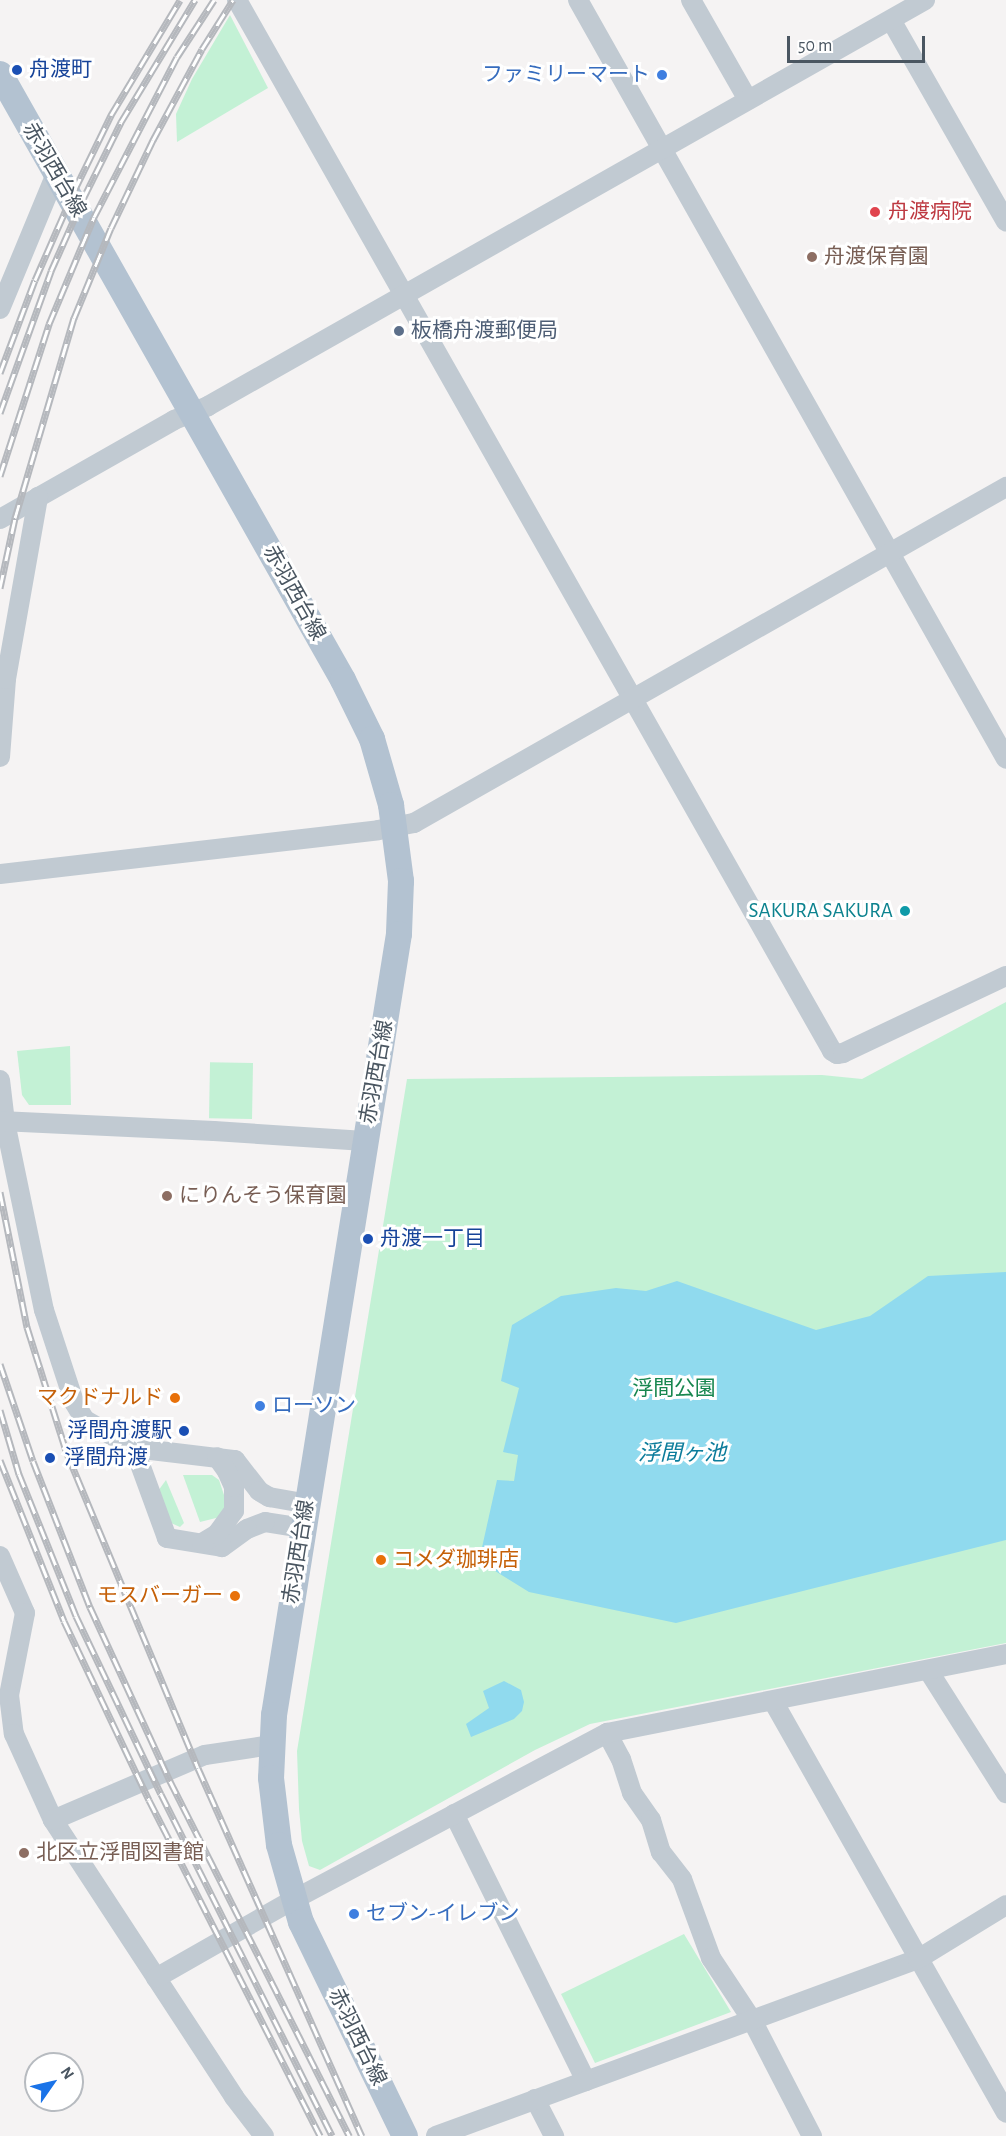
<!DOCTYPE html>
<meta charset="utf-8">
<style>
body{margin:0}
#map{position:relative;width:1006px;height:2136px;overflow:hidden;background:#f5f3f3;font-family:"Alegreya Sans","Noto Sans JP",sans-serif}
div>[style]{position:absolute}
.green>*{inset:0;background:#c3f1d5;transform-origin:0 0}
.water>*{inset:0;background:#90daee}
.minor>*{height:20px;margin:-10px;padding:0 10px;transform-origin:10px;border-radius:10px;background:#c1cad2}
.major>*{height:26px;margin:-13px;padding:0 13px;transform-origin:13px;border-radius:13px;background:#b3c2d1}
.rail>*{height:7px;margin-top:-3.5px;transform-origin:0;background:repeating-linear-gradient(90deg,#fff 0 14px,#b5b8bd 0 28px);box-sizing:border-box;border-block:2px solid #b5b8bd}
.dots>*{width:16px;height:16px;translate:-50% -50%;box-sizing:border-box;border:3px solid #fff;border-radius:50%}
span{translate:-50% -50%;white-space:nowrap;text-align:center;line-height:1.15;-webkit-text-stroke:6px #fff;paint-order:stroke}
.transit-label{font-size:21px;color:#164399}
.left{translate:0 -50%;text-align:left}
.right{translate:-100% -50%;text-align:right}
.shop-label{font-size:21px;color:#366cbe}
.street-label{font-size:21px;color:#4a5661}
.health-label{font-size:21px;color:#be3a42}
.education-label{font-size:21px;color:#785e54}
.service-label{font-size:21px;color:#4e5e75}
.culture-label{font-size:21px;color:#0d838f}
.park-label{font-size:21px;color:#17864f}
.food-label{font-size:21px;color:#c56008}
.water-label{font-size:22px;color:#0c7c9b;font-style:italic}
.north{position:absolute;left:24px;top:2052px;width:60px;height:60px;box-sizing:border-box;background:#fff;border:2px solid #b7bbc0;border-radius:50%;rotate:56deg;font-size:16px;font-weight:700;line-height:24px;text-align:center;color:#4a5661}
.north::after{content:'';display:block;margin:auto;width:21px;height:27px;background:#1a73e8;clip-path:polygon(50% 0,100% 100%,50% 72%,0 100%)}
.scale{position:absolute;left:787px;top:36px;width:138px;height:27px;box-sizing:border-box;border:3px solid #4a5661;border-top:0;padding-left:8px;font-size:18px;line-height:21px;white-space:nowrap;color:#4a5661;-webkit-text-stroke:4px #fff;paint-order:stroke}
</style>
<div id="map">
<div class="green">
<div style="clip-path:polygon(230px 15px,268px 88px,177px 142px,176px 114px,192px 79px)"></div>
<div style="clip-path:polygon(1006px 1002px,1006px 1643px,590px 1724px,535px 1750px,320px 1870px,309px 1866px,302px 1841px,299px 1809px,297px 1751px,407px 1079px,822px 1075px,862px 1079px)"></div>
<div style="clip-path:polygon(70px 1046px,71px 1105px,29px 1105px,22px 1095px,17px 1051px)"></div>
<div style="left:253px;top:1063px;width:56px;height:43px;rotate:91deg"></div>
<div style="clip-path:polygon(183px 1475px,212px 1475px,219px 1480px,227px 1504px,220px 1517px,200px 1522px)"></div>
<div style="clip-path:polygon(166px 1480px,184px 1523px,180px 1527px,171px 1523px,158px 1491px)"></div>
<div style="clip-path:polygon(684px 1934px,731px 2012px,595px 2063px,561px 1994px)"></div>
</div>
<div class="water">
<div style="clip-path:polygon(1006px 1272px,1006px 1540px,676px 1623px,529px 1592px,479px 1561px,497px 1480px,514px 1481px,518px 1455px,503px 1452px,519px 1388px,501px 1381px,512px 1325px,561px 1296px,616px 1288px,646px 1291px,677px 1281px,816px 1330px,870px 1316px,928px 1276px)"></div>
<div style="clip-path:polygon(504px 1681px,521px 1690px,524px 1702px,522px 1711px,514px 1719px,471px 1737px,466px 1724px,489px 1708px,483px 1691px)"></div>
</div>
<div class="minor">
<div style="left:237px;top:0;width:1208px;rotate:60.48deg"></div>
<div style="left:832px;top:1051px;width:6px;rotate:31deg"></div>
<div style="left:837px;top:1054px;width:6px;rotate:-9deg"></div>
<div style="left:843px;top:1053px;width:180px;rotate:-25.3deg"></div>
<div style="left:578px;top:0;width:871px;rotate:60.58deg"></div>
<div style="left:691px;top:0;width:115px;rotate:60.3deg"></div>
<div style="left:891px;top:20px;width:232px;rotate:60.3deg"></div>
<div style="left:0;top:309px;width:146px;rotate:-67.5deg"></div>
<div style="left:0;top:519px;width:200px;rotate:-29.6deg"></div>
<div style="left:174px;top:420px;width:37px;rotate:-22deg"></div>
<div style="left:208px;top:406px;width:824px;rotate:-29.52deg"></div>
<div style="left:0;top:757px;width:78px;rotate:-85.6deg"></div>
<div style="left:6px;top:679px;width:185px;rotate:-80deg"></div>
<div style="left:0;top:874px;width:381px;rotate:-6.6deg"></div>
<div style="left:378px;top:830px;width:37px;rotate:-11deg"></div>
<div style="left:414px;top:823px;width:681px;rotate:-29.58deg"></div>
<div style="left:0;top:1080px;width:42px;rotate:83.2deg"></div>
<div style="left:5px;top:1122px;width:192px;rotate:78.3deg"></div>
<div style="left:44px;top:1310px;width:97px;rotate:71.9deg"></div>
<div style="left:74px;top:1402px;width:21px;rotate:59deg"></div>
<div style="left:85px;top:1420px;width:56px;rotate:29.7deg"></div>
<div style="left:0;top:1121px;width:214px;rotate:2.7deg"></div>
<div style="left:214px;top:1131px;width:151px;rotate:3.8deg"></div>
<div style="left:303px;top:1528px;width:38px;rotate:-171deg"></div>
<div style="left:265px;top:1522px;width:19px;rotate:159deg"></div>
<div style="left:247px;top:1529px;width:31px;rotate:144deg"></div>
<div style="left:222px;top:1547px;width:56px;rotate:-170.7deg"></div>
<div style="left:167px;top:1538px;width:96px;rotate:-110.1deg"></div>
<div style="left:134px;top:1448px;width:102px;rotate:6.8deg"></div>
<div style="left:235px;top:1460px;width:39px;rotate:52deg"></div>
<div style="left:259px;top:1491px;width:12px;rotate:31deg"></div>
<div style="left:269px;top:1497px;width:39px;rotate:10deg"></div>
<div style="left:202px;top:1543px;width:17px;rotate:-31deg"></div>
<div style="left:217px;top:1534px;width:29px;rotate:-54deg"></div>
<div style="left:234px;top:1511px;width:24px;rotate:-90deg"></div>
<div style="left:234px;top:1487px;width:17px;rotate:-114deg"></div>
<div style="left:227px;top:1471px;width:17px;rotate:-126deg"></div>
<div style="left:0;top:1556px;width:62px;rotate:66.3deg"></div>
<div style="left:25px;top:1613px;width:84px;rotate:101deg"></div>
<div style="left:9px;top:1695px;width:39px;rotate:83deg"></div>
<div style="left:14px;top:1734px;width:94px;rotate:65.6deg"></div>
<div style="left:53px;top:1820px;width:331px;rotate:56.8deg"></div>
<div style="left:234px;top:2097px;width:49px;rotate:52.4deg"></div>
<div style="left:928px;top:1670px;width:146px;rotate:57.6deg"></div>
<div style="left:773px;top:1701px;width:473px;rotate:60.5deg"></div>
<div style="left:607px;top:1733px;width:30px;rotate:62deg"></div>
<div style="left:621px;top:1759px;width:36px;rotate:72deg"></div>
<div style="left:632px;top:1793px;width:33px;rotate:55deg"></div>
<div style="left:651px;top:1820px;width:34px;rotate:73deg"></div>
<div style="left:661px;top:1852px;width:34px;rotate:52deg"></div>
<div style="left:682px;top:1879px;width:84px;rotate:69.8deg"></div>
<div style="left:711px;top:1958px;width:74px;rotate:56.5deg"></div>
<div style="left:752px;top:2020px;width:131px;rotate:62.7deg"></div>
<div style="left:454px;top:1814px;width:298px;rotate:63.7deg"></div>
<div style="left:53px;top:1820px;width:165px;rotate:-23.2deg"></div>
<div style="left:205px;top:1755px;width:67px;rotate:-8.6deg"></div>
<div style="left:156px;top:1978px;width:158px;rotate:-29.7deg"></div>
<div style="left:293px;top:1900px;width:356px;rotate:-28deg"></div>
<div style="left:607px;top:1733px;width:407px;rotate:-11.2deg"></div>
<div style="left:535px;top:2099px;width:42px;rotate:62.8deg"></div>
<div style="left:436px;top:2136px;width:513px;rotate:-20.16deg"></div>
<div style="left:918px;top:1959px;width:103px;rotate:-31.5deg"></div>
</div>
<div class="major">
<div style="left:0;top:74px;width:696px;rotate:60.49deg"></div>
<div style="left:343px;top:680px;width:66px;rotate:63.8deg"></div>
<div style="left:372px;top:739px;width:69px;rotate:73.9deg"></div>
<div style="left:391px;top:805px;width:77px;rotate:82.5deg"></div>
<div style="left:401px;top:881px;width:53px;rotate:92.2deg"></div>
<div style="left:399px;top:934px;width:791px;rotate:99.09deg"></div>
<div style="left:274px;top:1715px;width:63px;rotate:92.7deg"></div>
<div style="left:271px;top:1778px;width:67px;rotate:83.2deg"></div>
<div style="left:279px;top:1845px;width:80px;rotate:74.1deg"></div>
<div style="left:301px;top:1922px;width:238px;rotate:64.1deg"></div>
</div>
<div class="rail">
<div style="left:0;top:373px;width:99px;rotate:-69.4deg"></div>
<div style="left:35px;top:280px;width:97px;rotate:-66.3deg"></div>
<div style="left:74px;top:191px;width:85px;rotate:-64deg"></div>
<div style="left:111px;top:115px;width:134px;rotate:-59deg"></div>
<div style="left:0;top:413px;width:151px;rotate:-70.2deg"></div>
<div style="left:51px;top:271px;width:79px;rotate:-66deg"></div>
<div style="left:83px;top:199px;width:86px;rotate:-63.7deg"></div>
<div style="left:121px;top:122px;width:143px;rotate:-58.8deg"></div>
<div style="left:0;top:476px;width:160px;rotate:-72.1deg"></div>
<div style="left:49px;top:324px;width:116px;rotate:-67.2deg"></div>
<div style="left:94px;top:217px;width:180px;rotate:-62.6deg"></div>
<div style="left:177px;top:57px;width:68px;rotate:-57deg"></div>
<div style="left:0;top:588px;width:72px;rotate:-77.9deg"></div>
<div style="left:15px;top:518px;width:209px;rotate:-73.6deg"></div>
<div style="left:74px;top:318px;width:97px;rotate:-67.7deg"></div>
<div style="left:111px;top:228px;width:98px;rotate:-64.5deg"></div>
<div style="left:153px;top:140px;width:103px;rotate:-61.7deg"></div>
<div style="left:202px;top:49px;width:58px;rotate:-57.7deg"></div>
<div style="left:0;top:1192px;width:138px;rotate:78.7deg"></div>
<div style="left:27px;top:1327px;width:130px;rotate:72.5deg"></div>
<div style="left:66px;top:1451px;width:343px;rotate:67.4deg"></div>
<div style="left:198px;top:1768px;width:403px;rotate:66deg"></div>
<div style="left:0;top:1364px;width:102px;rotate:71.2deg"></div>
<div style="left:33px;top:1461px;width:157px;rotate:68.7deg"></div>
<div style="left:90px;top:1607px;width:192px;rotate:65.3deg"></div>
<div style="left:170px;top:1781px;width:398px;rotate:63.2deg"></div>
<div style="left:0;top:1410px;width:67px;rotate:73.5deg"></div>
<div style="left:19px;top:1474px;width:153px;rotate:68.1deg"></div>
<div style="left:76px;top:1616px;width:197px;rotate:64.5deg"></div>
<div style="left:161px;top:1794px;width:382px;rotate:63.4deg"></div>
<div style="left:0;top:1460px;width:173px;rotate:68.3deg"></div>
<div style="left:64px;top:1621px;width:198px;rotate:64.6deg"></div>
<div style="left:149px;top:1800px;width:377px;rotate:63deg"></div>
</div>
<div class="dots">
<div style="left:17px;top:70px;background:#1a4fb4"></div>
<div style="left:662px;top:75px;background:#3f7fe0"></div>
<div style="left:875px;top:212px;background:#e0444e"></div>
<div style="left:812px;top:257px;background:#8d6e63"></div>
<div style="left:399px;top:331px;background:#5c6f8a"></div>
<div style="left:905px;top:911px;background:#0f9aa8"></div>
<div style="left:167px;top:1196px;background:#8d6e63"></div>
<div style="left:368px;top:1239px;background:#1a4fb4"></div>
<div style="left:175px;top:1398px;background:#e8710a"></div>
<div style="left:260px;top:1406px;background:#3f7fe0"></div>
<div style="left:184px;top:1431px;background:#1a4fb4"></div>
<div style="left:50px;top:1458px;background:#1a4fb4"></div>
<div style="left:381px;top:1560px;background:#e8710a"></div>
<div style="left:235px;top:1596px;background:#e8710a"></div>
<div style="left:24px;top:1853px;background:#8d6e63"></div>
<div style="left:354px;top:1914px;background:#3f7fe0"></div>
</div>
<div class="transit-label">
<span class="left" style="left:29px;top:70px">舟渡町</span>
<span class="left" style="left:380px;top:1239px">舟渡一丁目</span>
<span class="right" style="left:172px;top:1431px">浮間舟渡駅</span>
<span class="left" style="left:64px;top:1458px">浮間舟渡</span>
</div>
<div class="shop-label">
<span class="right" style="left:650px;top:75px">ファミリーマート</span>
<span class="left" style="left:272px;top:1406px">ローソン</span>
<span class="left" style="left:366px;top:1914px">セブン-イレブン</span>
</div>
<div class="street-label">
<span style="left:54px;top:170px;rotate:60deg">赤羽西台線</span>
<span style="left:294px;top:593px;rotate:61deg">赤羽西台線</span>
<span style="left:377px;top:1072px;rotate:-80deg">赤羽西台線</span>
<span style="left:299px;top:1552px;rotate:-81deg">赤羽西台線</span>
<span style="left:357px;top:2037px;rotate:64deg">赤羽西台線</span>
</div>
<div class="health-label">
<span class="left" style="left:888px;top:212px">舟渡病院</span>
</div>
<div class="education-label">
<span class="left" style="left:824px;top:257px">舟渡保育園</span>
<span class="left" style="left:179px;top:1196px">にりんそう保育園</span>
<span class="left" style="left:36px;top:1853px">北区立浮間図書館</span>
</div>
<div class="service-label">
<span class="left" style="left:411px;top:331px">板橋舟渡郵便局</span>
</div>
<div class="culture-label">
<span class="right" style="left:893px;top:911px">SAKURA SAKURA</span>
</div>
<div class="park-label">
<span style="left:674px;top:1389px">浮間公園</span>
</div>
<div class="food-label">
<span class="right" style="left:163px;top:1398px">マクドナルド</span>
<span class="left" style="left:393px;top:1560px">コメダ珈琲店</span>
<span class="right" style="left:223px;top:1596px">モスバーガー</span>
</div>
<div class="water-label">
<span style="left:682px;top:1454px">浮間ヶ池</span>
</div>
<div class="north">N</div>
<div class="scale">50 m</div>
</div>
